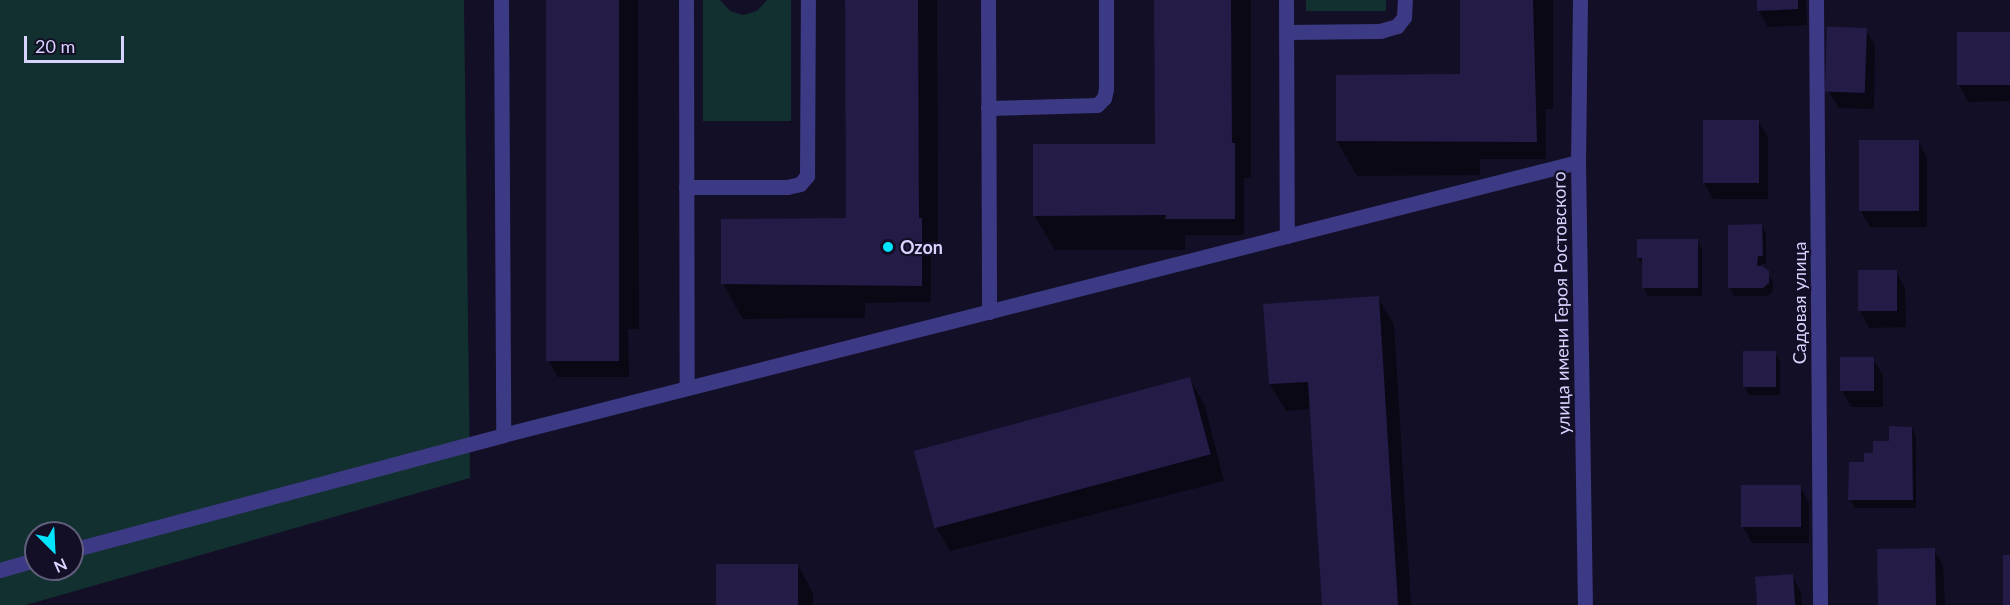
<!DOCTYPE html>
<meta charset="utf-8">
<style>
body{margin:0}
#map{position:relative;width:2010px;height:605px;overflow:hidden;background:#130f26;font-family:Lato,sans-serif}
div>[style]{position:absolute}
.green>*{inset:0;background:#12302f;transform-origin:0 0}
.shadow>*{inset:0;background:#0007}
.building>*{inset:0;background:#241b47;transform-origin:0 0}
.lane>*{height:15px;margin:-7.5px;padding:0 7.5px;transform-origin:7.5px;border-radius:7.5px;background:#3d3a85}
.street>*{height:15px;margin:-7.5px;padding:0 7.5px;transform-origin:7.5px;border-radius:7.5px;background:#3d3a85}
.dots>*{width:16px;height:16px;translate:-50% -50%;box-sizing:border-box;border:3px solid #130f26;border-radius:50%}
span{translate:-50% -50%;white-space:nowrap;text-align:center;line-height:1.15;-webkit-text-stroke:4.5px #130f26;paint-order:stroke}
.poi-label{font-size:18px;color:#d9d4ff;font-weight:700}
.left{translate:0 -50%;text-align:left}
.street-label{font-size:18px;color:#d9d4ff}
.north{position:absolute;left:24px;top:521px;width:60px;height:60px;box-sizing:border-box;background:#130f26;border:2px solid #625e7d;border-radius:50%;rotate:156deg;font-size:16px;font-weight:700;line-height:24px;text-align:center;color:#d9d4ff}
.north::after{content:'';display:block;margin:auto;width:21px;height:27px;background:#00e5ff;clip-path:polygon(50% 0,100% 100%,50% 72%,0 100%)}
.scale{position:absolute;left:24px;top:36px;width:100px;height:27px;box-sizing:border-box;border:3px solid #d9d4ff;border-top:0;padding-left:8px;font-size:18px;line-height:21px;white-space:nowrap;color:#d9d4ff;-webkit-text-stroke:4px #130f26;paint-order:stroke}
</style>
<div id="map">
<div class="green">
<div style="clip-path:polygon(evenodd,0 0,464px 0,470px 478px,26px 605px,0 605px,0 0,36px 533px,72px 533px,72px 569px,36px 569px,36px 533px)"></div>
<div style="clip-path:polygon(703px 0,720px 0,730px 11px,743px 15px,757px 11px,767px 0,791px 0,791px 121px,703px 121px)"></div>
<div style="left:1306px;top:0;width:80px;height:11px"></div>
</div>
<div class="shadow">
<div style="clip-path:polygon(547px 0,638px 0,639px 329px,628px 329px,629px 377px,558px 377px,548px 360px)"></div>
<div style="clip-path:polygon(847px 0,937px 0,938px 252px,931px 252px,931px 302px,865px 303px,865px 318px,743px 319px,723px 284px,847px 219px)"></div>
<div style="clip-path:polygon(1156px 0,1251px 0,1251px 178px,1244px 178px,1244px 235px,1185px 235px,1185px 250px,1055px 250px,1034px 215px,1156px 145px)"></div>
<div style="clip-path:polygon(1462px 0,1553px 0,1553px 109px,1546px 109px,1546px 159px,1480px 159px,1480px 175px,1357px 176px,1337px 141px,1462px 76px)"></div>
<div style="clip-path:polygon(1758px 0,1806px 0,1807px 25px,1768px 27px,1759px 11px)"></div>
<div style="clip-path:polygon(1866px 30px,1875px 46px,1874px 109px,1839px 108px,1829px 92px)"></div>
<div style="clip-path:polygon(2010px 34px,2010px 101px,1968px 102px,1959px 85px)"></div>
<div style="clip-path:polygon(1759px 122px,1768px 138px,1768px 199px,1713px 199px,1704px 182px)"></div>
<div style="clip-path:polygon(1918px 141px,1927px 158px,1927px 227px,1870px 227px,1860px 210px)"></div>
<div style="clip-path:polygon(1761px 226px,1766px 234px,1766px 264px,1761px 264px,1761px 267px,1773px 281px,1773px 291px,1768px 296px,1734px 296px,1730px 288px)"></div>
<div style="clip-path:polygon(1697px 240px,1702px 249px,1702px 296px,1648px 296px,1644px 288px,1643px 266px,1638px 258px)"></div>
<div style="clip-path:polygon(1896px 272px,1905px 288px,1906px 327px,1869px 328px,1860px 311px,1859px 273px)"></div>
<div style="clip-path:polygon(1378px 298px,1394px 325px,1411px 605px,1323px 605px,1311px 409px,1286px 411px,1270px 384px)"></div>
<div style="clip-path:polygon(1775px 353px,1780px 361px,1780px 395px,1749px 395px,1744px 386px)"></div>
<div style="clip-path:polygon(1873px 359px,1883px 375px,1883px 407px,1851px 407px,1842px 391px)"></div>
<div style="clip-path:polygon(1189px 378px,1205px 406px,1224px 481px,950px 551px,934px 524px)"></div>
<div style="clip-path:polygon(1912px 428px,1916px 437px,1916px 508px,1855px 508px,1850px 499px,1866px 464px)"></div>
<div style="clip-path:polygon(1800px 486px,1809px 503px,1809px 543px,1752px 543px,1743px 527px)"></div>
<div style="clip-path:polygon(1934px 550px,1943px 566px,1945px 605px,1880px 605px)"></div>
<div style="clip-path:polygon(798px 565px,813px 593px,813px 605px,718px 605px)"></div>
<div style="clip-path:polygon(1792px 576px,1801px 592px,1802px 605px,1758px 605px)"></div>
</div>
<div class="building">
<div style="left:546px;top:0;width:73px;height:361px"></div>
<div style="clip-path:polygon(845px 0,918px 0,919px 218px,922px 218px,922px 286px,721px 284px,721px 219px,846px 218px)"></div>
<div style="clip-path:polygon(1154px 0,1231px 0,1232px 143px,1235px 143px,1235px 219px,1165px 219px,1166px 215px,1033px 216px,1033px 144px,1155px 144px)"></div>
<div style="clip-path:polygon(1460px 0,1533px 0,1537px 142px,1336px 141px,1336px 75px,1460px 74px)"></div>
<div style="clip-path:polygon(1757px 0,1798px 0,1798px 9px,1757px 11px)"></div>
<div style="left:1867px;top:28px;width:65px;height:40px;rotate:92deg"></div>
<div style="left:2010px;top:32px;width:53px;height:53px;rotate:90deg"></div>
<div style="left:1703px;top:120px;width:56px;height:63px"></div>
<div style="left:1859px;top:140px;width:60px;height:71px"></div>
<div style="clip-path:polygon(1762px 224px,1763px 256px,1758px 256px,1757px 266px,1762px 266px,1769px 271px,1769px 283px,1763px 288px,1728px 288px,1728px 225px)"></div>
<div style="clip-path:polygon(1637px 239px,1698px 239px,1698px 288px,1642px 288px,1642px 258px,1637px 258px)"></div>
<div style="left:1897px;top:270px;width:41px;height:39px;rotate:90deg"></div>
<div style="clip-path:polygon(1379px 296px,1398px 605px,1322px 605px,1308px 382px,1269px 384px,1263px 304px)"></div>
<div style="left:1743px;top:351px;width:33px;height:36px"></div>
<div style="left:1840px;top:357px;width:34px;height:34px"></div>
<div style="left:1190px;top:377px;width:80px;height:286px;rotate:75deg"></div>
<div style="clip-path:polygon(1889px 426px,1912px 427px,1913px 500px,1848px 500px,1849px 462px,1864px 462px,1864px 453px,1873px 453px,1873px 441px,1889px 441px)"></div>
<div style="left:1741px;top:485px;width:60px;height:42px"></div>
<div style="left:1935px;top:548px;width:57px;height:58px;rotate:89deg"></div>
<div style="left:2003px;top:555px;width:7px;height:50px"></div>
<div style="left:716px;top:564px;width:82px;height:41px"></div>
<div style="left:1793px;top:574px;width:31px;height:38px;rotate:86deg"></div>
</div>
<div class="lane">
<div style="left:501px;top:0;width:435px;rotate:89.7deg"></div>
<div style="left:686px;top:0;width:388px;rotate:89.9deg"></div>
<div style="left:988px;top:0;width:312px;rotate:89.8deg"></div>
<div style="left:1286px;top:0;width:236px;rotate:89.8deg"></div>
<div style="left:1286px;top:32px;width:94px;rotate:-0.6deg"></div>
<div style="left:1380px;top:31px;width:18px;rotate:-16deg"></div>
<div style="left:1397px;top:26px;width:11px;rotate:-52deg"></div>
<div style="left:1404px;top:17px;width:17px;rotate:-87deg"></div>
<div style="left:988px;top:108px;width:109px;rotate:-1.6deg"></div>
<div style="left:1097px;top:105px;width:10px;rotate:-45deg"></div>
<div style="left:1104px;top:98px;width:9px;rotate:-77deg"></div>
<div style="left:1106px;top:89px;width:89px;rotate:-90deg"></div>
<div style="left:686px;top:187px;width:101px"></div>
<div style="left:787px;top:187px;width:13px;rotate:-13deg"></div>
<div style="left:800px;top:184px;width:11px;rotate:-49deg"></div>
<div style="left:807px;top:176px;width:176px;rotate:-89.7deg"></div>
</div>
<div class="street">
<div style="left:1580px;top:0;width:162px;rotate:90.7deg"></div>
<div style="left:1578px;top:162px;width:443px;rotate:89.1deg"></div>
<div style="left:1816px;top:0;width:605px;rotate:89.62deg"></div>
<div style="left:72px;top:550px;width:446px;rotate:-14.9deg"></div>
<div style="left:503px;top:435px;width:1109px;rotate:-14.25deg"></div>
<div style="left:0;top:570px;width:37px;rotate:-16deg"></div>
</div>
<div class="dots">
<div style="left:888px;top:247px;background:#00e5ff"></div>
</div>
<div class="poi-label">
<span class="left" style="left:900px;top:247px">Ozon</span>
</div>
<div class="street-label">
<span style="left:1561px;top:303px;rotate:-91deg">улица имени Героя Ростовского</span>
<span style="left:1799px;top:303px;rotate:-90deg">Садовая улица</span>
</div>
<div class="north">N</div>
<div class="scale">20 m</div>
</div>
